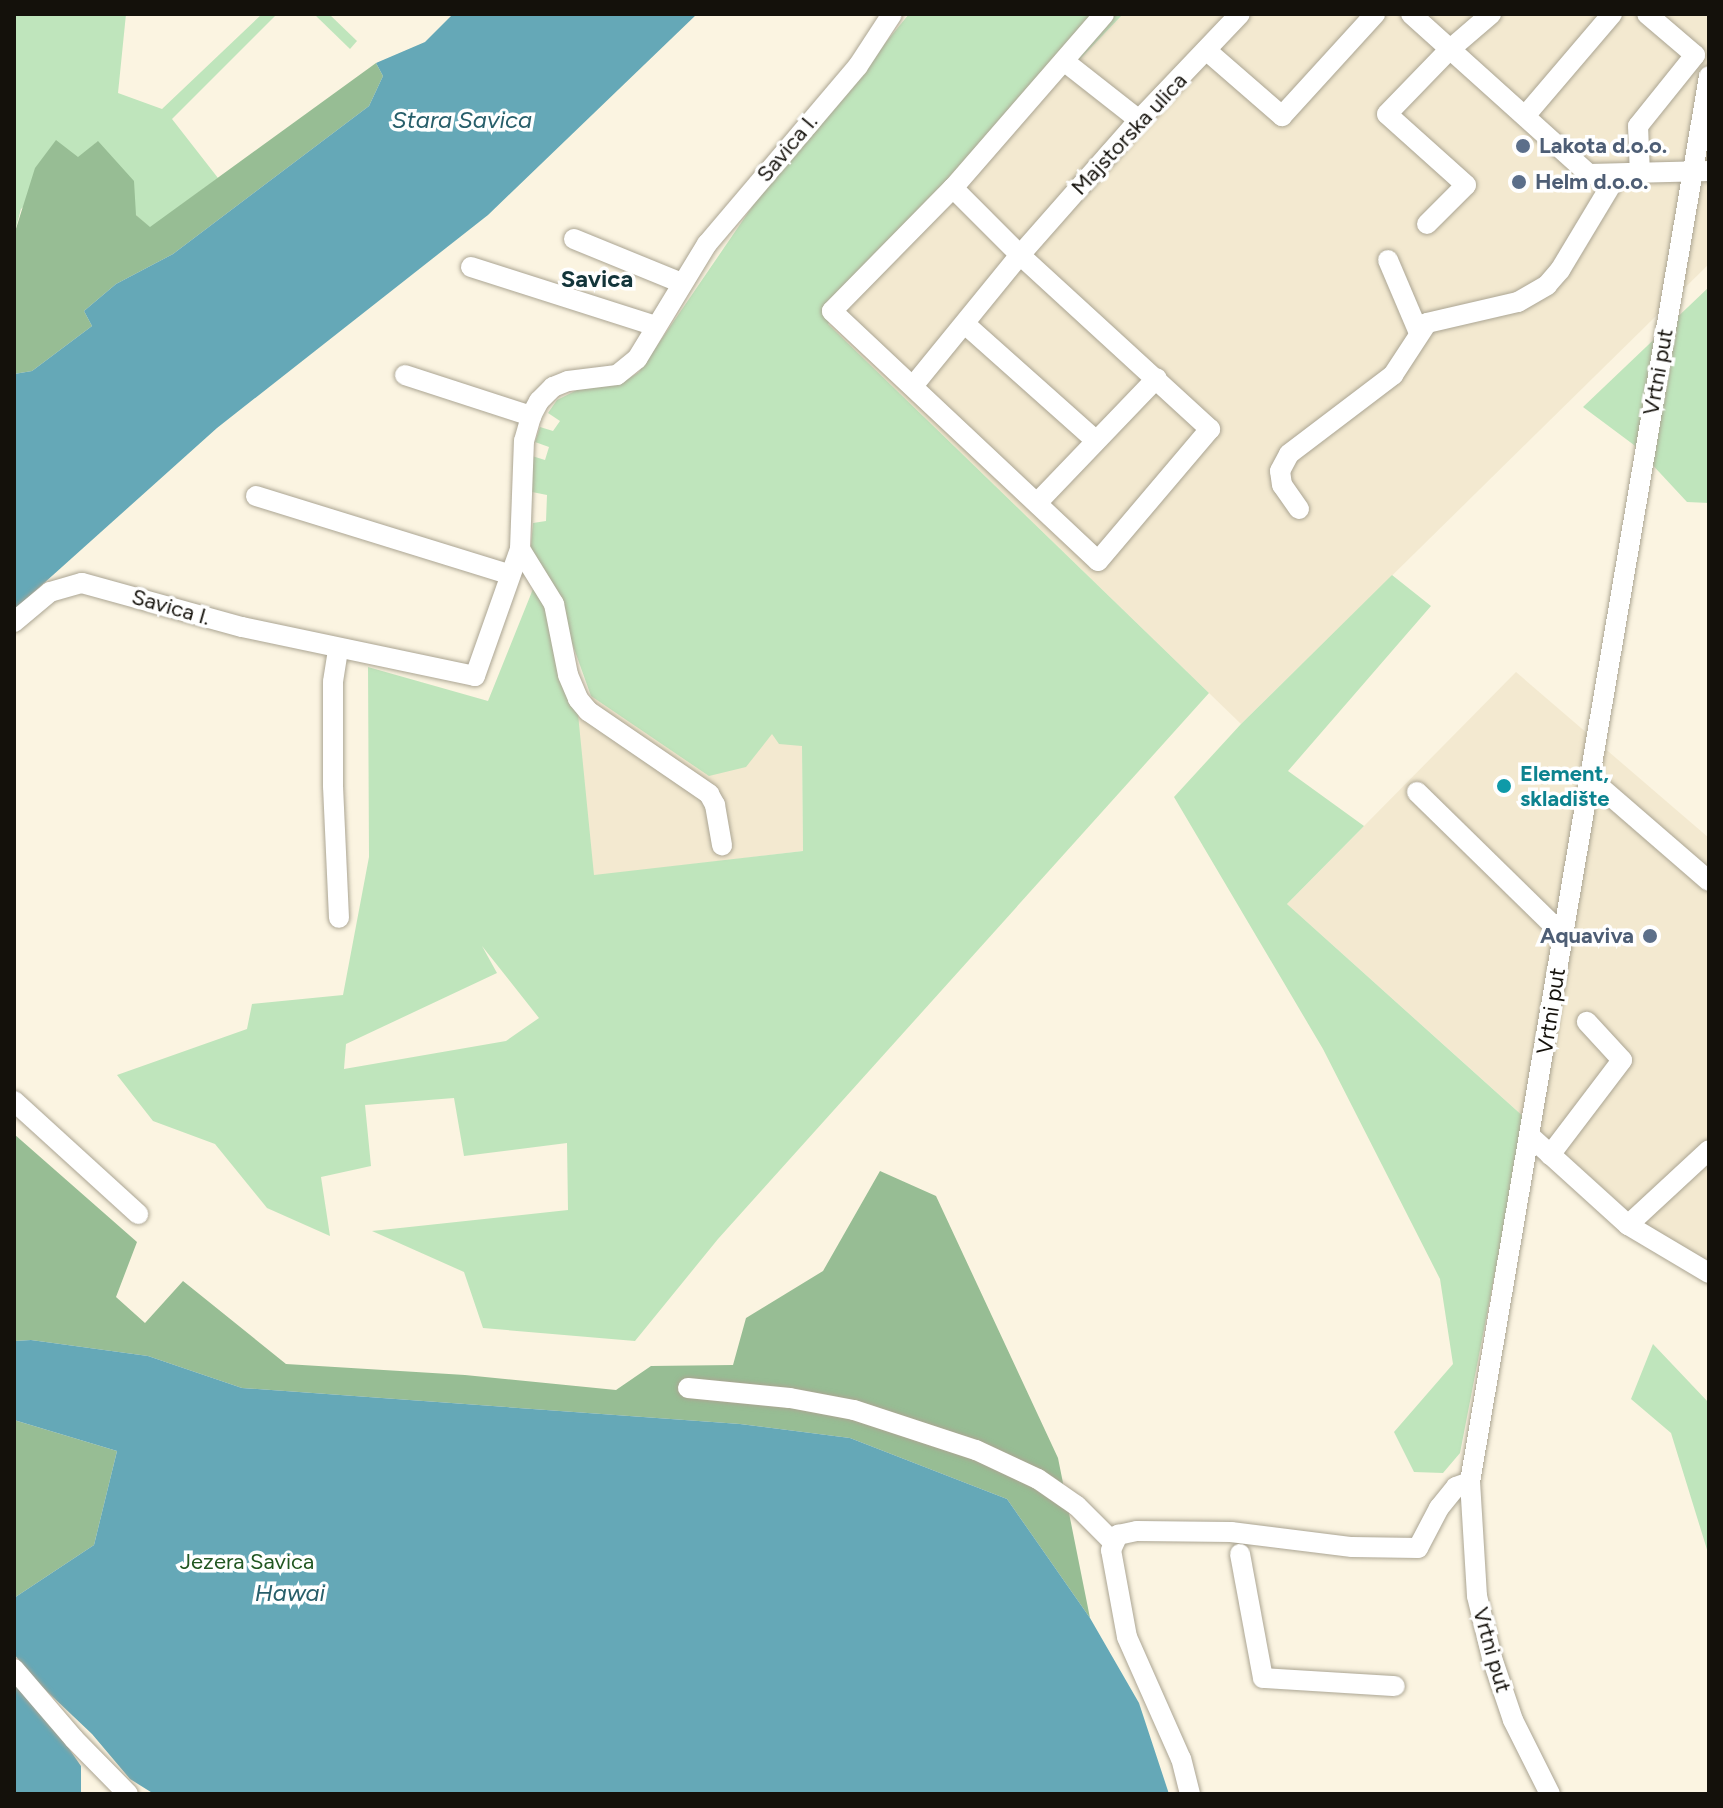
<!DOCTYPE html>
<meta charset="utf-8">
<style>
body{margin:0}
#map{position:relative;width:1723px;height:1808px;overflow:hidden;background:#fbf4e1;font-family:Figtree,sans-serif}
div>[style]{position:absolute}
.built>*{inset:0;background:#f3e9d0}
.green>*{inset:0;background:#bfe5bc}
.forest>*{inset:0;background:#97bd94}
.water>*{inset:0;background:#65a8b7}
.roads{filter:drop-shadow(0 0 2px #aba593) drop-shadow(0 0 2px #aba593)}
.minor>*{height:20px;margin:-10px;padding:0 10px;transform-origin:10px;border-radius:10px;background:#fff}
.dots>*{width:22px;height:22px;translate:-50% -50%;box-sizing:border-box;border:4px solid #fff;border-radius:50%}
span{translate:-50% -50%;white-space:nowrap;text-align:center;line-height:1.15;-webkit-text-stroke:7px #fff;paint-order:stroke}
.street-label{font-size:22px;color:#14110b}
.service-label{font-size:22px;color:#4e5e75;font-weight:700}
.left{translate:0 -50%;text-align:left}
.right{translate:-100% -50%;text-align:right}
.culture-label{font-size:22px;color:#0d838f;font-weight:700}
.park-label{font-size:22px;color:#225722}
.water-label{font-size:24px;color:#275e6a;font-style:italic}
.neighbourhood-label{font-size:24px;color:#13353a;font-weight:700}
.frame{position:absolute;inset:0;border:16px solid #14110b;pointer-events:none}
</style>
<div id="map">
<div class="built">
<div style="clip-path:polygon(1123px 14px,1709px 14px,1709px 264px,1241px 724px,828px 324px)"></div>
<div style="clip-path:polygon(628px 644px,802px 715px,803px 851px,585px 877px,564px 736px)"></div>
<div style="clip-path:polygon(1516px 672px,1709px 838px,1709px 1283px,1287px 904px)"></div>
</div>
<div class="green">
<div style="clip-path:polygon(14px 14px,126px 14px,118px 93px,162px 109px,262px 14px,277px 14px,172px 119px,218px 178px,150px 228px,136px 215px,97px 142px,21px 209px,14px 235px)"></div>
<div style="clip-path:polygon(314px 14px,329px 14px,357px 41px,350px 49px)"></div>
<div style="clip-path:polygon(evenodd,909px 14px,1123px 14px,828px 324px,1209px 693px,718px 1239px,635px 1341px,483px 1328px,464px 1272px,372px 1231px,568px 1210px,567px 1143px,464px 1156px,454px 1098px,365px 1105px,371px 1166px,321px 1177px,330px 1236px,267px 1208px,215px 1144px,153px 1121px,117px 1075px,247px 1029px,252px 1004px,343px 995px,369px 857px,368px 667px,488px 701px,537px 579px,578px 714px,594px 875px,803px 851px,802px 746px,779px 744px,772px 734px,746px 767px,709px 776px,591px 696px,551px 584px,536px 565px,531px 546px,533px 523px,546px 521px,547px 495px,532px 492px,529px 473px,532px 456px,545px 460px,549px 447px,535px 442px,540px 427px,553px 431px,560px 421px,548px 413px,557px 400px,577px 390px,622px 383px,639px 372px,754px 204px,909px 14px,482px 946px,539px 1018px,506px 1041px,344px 1069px,346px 1044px,497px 973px,482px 946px)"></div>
<div style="clip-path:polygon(1709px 287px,1709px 503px,1687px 502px,1634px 445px,1583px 407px)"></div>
<div style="clip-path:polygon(1392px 575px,1431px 606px,1288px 771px,1364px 826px,1287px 904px,1525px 1118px,1460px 1453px,1443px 1473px,1414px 1472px,1394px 1432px,1453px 1364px,1440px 1279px,1323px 1049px,1174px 797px,1241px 724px)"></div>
<div style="clip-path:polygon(1653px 1344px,1709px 1403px,1709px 1556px,1671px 1433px,1631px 1399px)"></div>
</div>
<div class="forest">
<div style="clip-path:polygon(376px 63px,383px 76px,369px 106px,173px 254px,116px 284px,84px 311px,92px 326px,32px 371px,14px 374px,14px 235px,35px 168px,56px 140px,78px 157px,98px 141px,134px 181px,136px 215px,150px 227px)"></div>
<div style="clip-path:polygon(14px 1134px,137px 1242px,116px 1297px,145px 1323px,183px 1281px,286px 1364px,465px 1375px,616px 1390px,651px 1366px,733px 1365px,746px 1318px,823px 1271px,880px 1171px,936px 1196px,1058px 1458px,1090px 1618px,1007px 1499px,850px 1438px,740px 1424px,242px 1388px,148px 1356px,31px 1340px,14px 1341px)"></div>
<div style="clip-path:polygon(14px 1420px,117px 1451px,94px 1545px,14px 1598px)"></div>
</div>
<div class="water">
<div style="clip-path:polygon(453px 14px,697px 14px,488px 215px,217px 428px,14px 610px,14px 374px,32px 371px,92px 326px,84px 311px,116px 284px,173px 254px,369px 106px,383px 76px,376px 63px,425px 42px)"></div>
<div style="clip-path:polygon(31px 1340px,148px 1356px,242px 1388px,740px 1424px,850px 1438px,1007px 1499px,1090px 1618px,1139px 1703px,1169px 1794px,154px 1794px,130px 1779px,92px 1734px,35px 1680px,14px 1654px,14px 1598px,94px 1545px,117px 1451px,14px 1420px,14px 1341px)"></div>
<div style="clip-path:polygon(14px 1679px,54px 1727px,81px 1766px,81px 1794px,14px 1794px)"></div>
</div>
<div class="roads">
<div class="minor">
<div style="left:1411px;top:14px;width:239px;rotate:42deg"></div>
<div style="left:1589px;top:174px;width:120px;rotate:-1.4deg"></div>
<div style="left:1206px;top:50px;width:101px;rotate:41deg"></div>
<div style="left:1282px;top:116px;width:138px;rotate:-47.6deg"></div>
<div style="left:1064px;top:61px;width:95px;rotate:38.2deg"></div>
<div style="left:1525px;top:116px;width:134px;rotate:-49.5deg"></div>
<div style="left:1640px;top:175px;width:49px;rotate:-92.3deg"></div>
<div style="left:1638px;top:126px;width:91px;rotate:-51.2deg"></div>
<div style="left:1695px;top:55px;width:63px;rotate:-139.5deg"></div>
<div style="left:953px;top:188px;width:95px;rotate:45deg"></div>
<div style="left:1020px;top:255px;width:258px;rotate:42.5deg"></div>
<div style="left:1210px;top:429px;width:173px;rotate:130.3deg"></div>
<div style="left:1098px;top:561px;width:365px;rotate:-136.8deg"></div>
<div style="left:832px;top:311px;width:173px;rotate:-45.5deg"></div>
<div style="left:953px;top:188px;width:230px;rotate:-49deg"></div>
<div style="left:1427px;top:224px;width:55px;rotate:-45deg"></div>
<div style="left:1466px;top:185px;width:106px;rotate:-138.1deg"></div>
<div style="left:1387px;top:114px;width:88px;rotate:-45.9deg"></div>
<div style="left:1448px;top:51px;width:57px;rotate:-40.7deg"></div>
<div style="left:574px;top:239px;width:117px;rotate:22.2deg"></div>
<div style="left:1388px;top:260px;width:79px;rotate:67deg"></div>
<div style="left:471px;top:267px;width:194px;rotate:17.7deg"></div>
<div style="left:965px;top:324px;width:174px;rotate:41.7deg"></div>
<div style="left:405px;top:375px;width:133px;rotate:18deg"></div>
<div style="left:913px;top:386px;width:169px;rotate:-50.8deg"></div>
<div style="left:1020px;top:255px;width:180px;rotate:-48.6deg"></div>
<div style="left:1139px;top:120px;width:146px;rotate:-46.4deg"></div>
<div style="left:256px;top:496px;width:264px;rotate:17.2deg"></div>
<div style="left:1037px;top:503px;width:173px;rotate:-46.2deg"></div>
<div style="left:1299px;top:509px;width:29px;rotate:-125deg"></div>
<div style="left:1282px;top:485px;width:14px;rotate:-98deg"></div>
<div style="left:1280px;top:471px;width:19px;rotate:-62deg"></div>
<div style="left:1289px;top:454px;width:131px;rotate:-37.2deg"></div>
<div style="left:1393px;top:375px;width:62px;rotate:-56.8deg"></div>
<div style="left:1427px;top:323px;width:93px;rotate:-13deg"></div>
<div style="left:1518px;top:302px;width:34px;rotate:-30deg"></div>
<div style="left:1547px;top:285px;width:20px;rotate:-49deg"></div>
<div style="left:1560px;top:270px;width:111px;rotate:-59deg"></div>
<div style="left:520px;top:549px;width:65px;rotate:58.3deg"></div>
<div style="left:554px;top:604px;width:72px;rotate:78.8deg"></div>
<div style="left:568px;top:675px;width:26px;rotate:67deg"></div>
<div style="left:578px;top:699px;width:16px;rotate:50deg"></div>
<div style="left:588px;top:711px;width:147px;rotate:34.4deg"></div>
<div style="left:709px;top:794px;width:13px;rotate:61deg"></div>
<div style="left:715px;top:805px;width:41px;rotate:80.1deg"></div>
<div style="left:14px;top:622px;width:47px;rotate:-39.8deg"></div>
<div style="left:50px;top:592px;width:33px;rotate:-16deg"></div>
<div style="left:82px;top:583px;width:166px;rotate:15.4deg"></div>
<div style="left:242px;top:627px;width:238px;rotate:11.9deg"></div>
<div style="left:475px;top:676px;width:135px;rotate:-70.5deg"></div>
<div style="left:520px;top:549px;width:108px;rotate:-87.9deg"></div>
<div style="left:524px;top:441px;width:26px;rotate:-74deg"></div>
<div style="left:531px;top:416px;width:17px;rotate:-62deg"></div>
<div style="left:539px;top:401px;width:20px;rotate:-45deg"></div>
<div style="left:553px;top:387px;width:16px;rotate:-22deg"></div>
<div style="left:568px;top:381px;width:49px;rotate:-7deg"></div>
<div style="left:617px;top:375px;width:26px;rotate:-39deg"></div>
<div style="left:637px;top:359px;width:135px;rotate:-58.7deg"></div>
<div style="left:707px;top:244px;width:233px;rotate:-49.7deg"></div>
<div style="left:858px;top:66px;width:62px;rotate:-56.8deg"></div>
<div style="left:338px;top:650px;width:32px;rotate:99deg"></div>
<div style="left:333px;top:682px;width:104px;rotate:90deg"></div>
<div style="left:333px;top:786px;width:132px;rotate:87.4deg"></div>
<div style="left:1590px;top:778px;width:157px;rotate:40.9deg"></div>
<div style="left:1417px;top:792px;width:204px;rotate:44.4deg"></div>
<div style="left:14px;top:1101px;width:168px;rotate:42.3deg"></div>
<div style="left:1531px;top:1137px;width:131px;rotate:42.2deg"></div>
<div style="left:1628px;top:1225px;width:94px;rotate:30.7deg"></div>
<div style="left:1550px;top:1155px;width:119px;rotate:-52.8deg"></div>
<div style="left:1622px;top:1060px;width:52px;rotate:-132.6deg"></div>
<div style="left:1628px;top:1225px;width:110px;rotate:-42.8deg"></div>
<div style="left:688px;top:1388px;width:102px;rotate:5.6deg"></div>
<div style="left:790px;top:1398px;width:65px;rotate:10.6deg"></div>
<div style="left:854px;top:1410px;width:128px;rotate:18.2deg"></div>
<div style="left:976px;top:1450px;width:68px;rotate:25.1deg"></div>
<div style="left:1038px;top:1479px;width:47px;rotate:34.7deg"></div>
<div style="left:1077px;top:1506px;width:51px;rotate:45deg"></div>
<div style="left:1240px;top:1554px;width:126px;rotate:79.5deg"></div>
<div style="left:1263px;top:1678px;width:132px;rotate:3.5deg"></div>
<div style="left:14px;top:1669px;width:92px;rotate:49.4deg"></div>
<div style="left:74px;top:1739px;width:77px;rotate:45.5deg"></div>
<div style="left:1190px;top:1794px;width:36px;rotate:-104deg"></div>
<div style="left:1181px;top:1759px;width:133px;rotate:-113.9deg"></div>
<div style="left:1127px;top:1637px;width:88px;rotate:-100.4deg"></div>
<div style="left:1111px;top:1550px;width:17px;rotate:-65deg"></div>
<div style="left:1118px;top:1535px;width:19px;rotate:-12deg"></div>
<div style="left:1137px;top:1531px;width:94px;rotate:0.6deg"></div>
<div style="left:1231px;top:1532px;width:122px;rotate:7.1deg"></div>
<div style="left:1352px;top:1547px;width:66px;rotate:0.9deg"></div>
<div style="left:1418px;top:1548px;width:45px;rotate:-62.3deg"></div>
<div style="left:1439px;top:1508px;width:27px;rotate:-51deg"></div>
<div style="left:1456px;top:1487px;width:15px;rotate:-20deg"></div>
<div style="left:1550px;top:1794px;width:83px;rotate:-116.6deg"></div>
<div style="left:1513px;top:1720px;width:65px;rotate:-108.7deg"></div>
<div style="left:1492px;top:1658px;width:64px;rotate:-103.6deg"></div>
<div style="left:1477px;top:1596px;width:114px;rotate:-93.5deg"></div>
<div style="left:1470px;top:1482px;width:1426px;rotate:-80.35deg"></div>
</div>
</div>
<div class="dots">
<div style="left:1523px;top:146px;background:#5c6f8a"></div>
<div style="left:1519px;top:182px;background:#5c6f8a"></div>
<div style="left:1504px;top:786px;background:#0f9aa8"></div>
<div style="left:1650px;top:936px;background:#5c6f8a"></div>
</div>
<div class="street-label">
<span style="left:1129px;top:134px;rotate:-47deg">Majstorska ulica</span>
<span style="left:787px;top:148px;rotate:-50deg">Savica I.</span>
<span style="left:1658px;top:372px;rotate:-80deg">Vrtni put</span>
<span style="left:171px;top:607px;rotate:16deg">Savica I.</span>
<span style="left:1551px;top:1011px;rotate:-81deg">Vrtni put</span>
<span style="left:1492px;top:1650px;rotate:74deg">Vrtni put</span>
</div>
<div class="service-label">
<span class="left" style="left:1539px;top:146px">Lakota d.o.o.</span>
<span class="left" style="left:1535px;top:182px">Helm d.o.o.</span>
<span class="right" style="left:1634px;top:936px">Aquaviva</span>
</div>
<div class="culture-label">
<span class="left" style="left:1520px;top:786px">Element,<br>skladište</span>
</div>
<div class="park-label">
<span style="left:247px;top:1562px">Jezera Savica</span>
</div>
<div class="water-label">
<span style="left:462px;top:120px">Stara Savica</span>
<span style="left:290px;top:1593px">Hawai</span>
</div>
<div class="neighbourhood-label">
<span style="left:597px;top:279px">Savica</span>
</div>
<div class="frame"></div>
</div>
